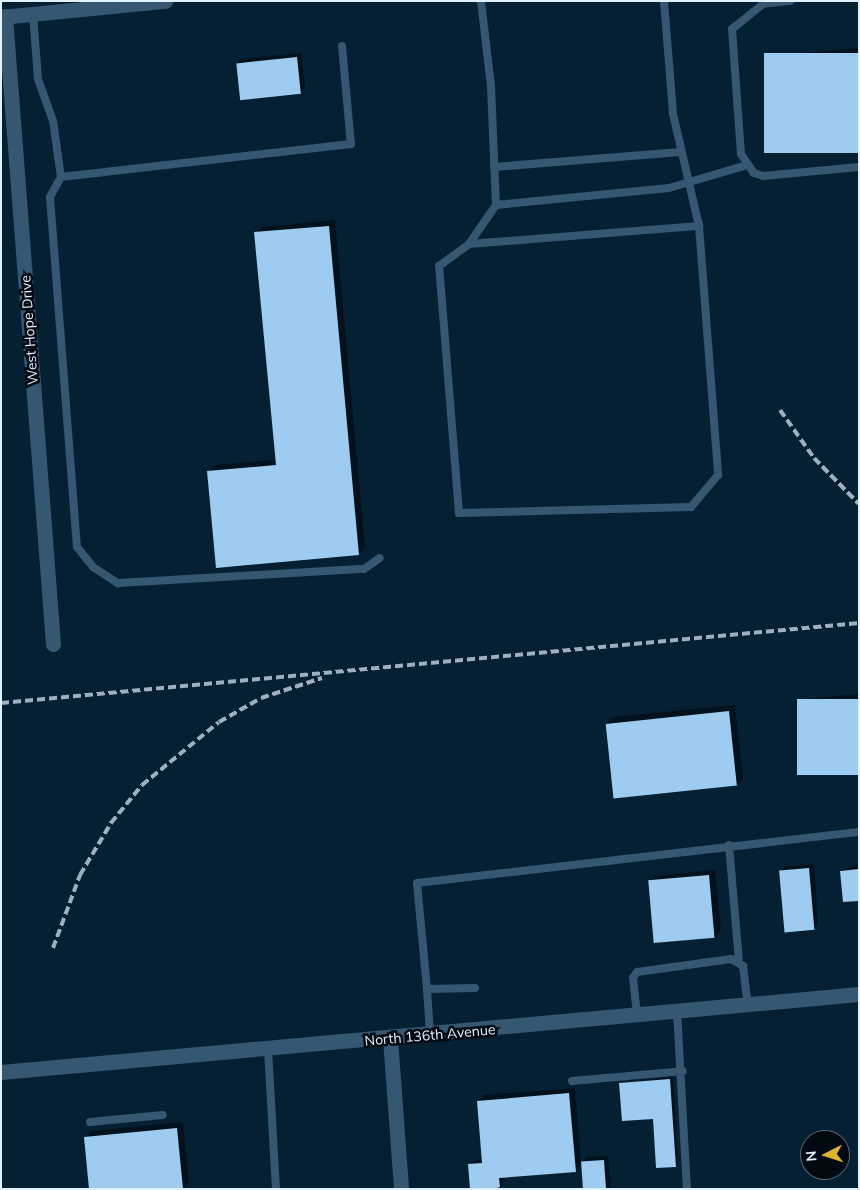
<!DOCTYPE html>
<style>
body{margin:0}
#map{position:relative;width:860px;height:1190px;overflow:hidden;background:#052033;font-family:Mulish,sans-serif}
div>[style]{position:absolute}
.shadow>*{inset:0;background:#0007}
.building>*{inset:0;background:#9eccf1;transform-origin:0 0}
.service>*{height:8px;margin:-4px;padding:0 4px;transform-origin:4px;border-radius:4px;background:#355771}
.minor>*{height:15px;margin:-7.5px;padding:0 7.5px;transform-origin:7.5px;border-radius:7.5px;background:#355771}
.rail>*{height:4px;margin-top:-2px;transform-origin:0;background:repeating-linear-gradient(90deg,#9eb0bf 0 8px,transparent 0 12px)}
span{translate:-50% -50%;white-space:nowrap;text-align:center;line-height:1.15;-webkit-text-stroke:5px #020911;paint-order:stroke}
.street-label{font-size:14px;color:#e2f1fe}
.frame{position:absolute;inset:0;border:2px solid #e2f1fe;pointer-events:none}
.north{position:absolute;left:800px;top:1130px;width:50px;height:50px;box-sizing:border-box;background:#020911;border:1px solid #5c6670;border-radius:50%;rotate:265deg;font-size:14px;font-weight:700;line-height:20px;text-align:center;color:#e2f1fe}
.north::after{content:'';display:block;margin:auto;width:18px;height:22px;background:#deb133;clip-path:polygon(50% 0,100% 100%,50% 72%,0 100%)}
</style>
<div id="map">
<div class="shadow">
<div style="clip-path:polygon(859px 48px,859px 152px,765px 63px,771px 56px)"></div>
<div style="clip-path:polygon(301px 53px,305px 88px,300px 93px,237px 63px,242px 59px)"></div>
<div style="clip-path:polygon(335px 220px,365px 547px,359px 554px,217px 566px,209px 472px,215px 465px,276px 460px,256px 233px,262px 227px)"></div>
<div style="clip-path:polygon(859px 694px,859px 773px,798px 706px,804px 699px)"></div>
<div style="clip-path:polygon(735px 705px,743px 779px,736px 785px,607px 723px,613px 717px)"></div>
<div style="clip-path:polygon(814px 864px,818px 924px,814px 929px,780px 871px,785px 867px)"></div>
<div style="clip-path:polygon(859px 864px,859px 900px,841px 871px)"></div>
<div style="clip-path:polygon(715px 870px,721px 930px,715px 937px,655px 943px,649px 882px,656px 876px)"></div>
<div style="clip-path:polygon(673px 1077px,678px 1163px,676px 1166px,654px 1117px,620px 1083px)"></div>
<div style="clip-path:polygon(575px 1088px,581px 1163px,587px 1157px,608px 1156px,611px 1189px,584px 1189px,582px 1163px,575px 1171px,505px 1176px,501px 1189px,471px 1189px,470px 1164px,483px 1157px,478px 1101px,484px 1095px)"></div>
<div style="clip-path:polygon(183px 1122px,189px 1183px,183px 1189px,86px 1138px,92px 1131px)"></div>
</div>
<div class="building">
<div style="left:859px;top:53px;width:100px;height:95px;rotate:90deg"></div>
<div style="left:297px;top:57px;width:37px;height:61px;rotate:84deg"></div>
<div style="clip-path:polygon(329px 226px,359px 555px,216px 568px,207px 471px,276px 465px,254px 232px)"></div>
<div style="left:859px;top:699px;width:76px;height:62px;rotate:90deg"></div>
<div style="left:729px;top:711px;width:75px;height:124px;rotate:84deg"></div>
<div style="left:809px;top:868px;width:62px;height:30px;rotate:85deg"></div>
<div style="clip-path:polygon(859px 869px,859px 901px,843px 902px,840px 871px)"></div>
<div style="left:709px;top:875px;width:63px;height:61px;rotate:85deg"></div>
<div style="clip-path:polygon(670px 1079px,676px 1167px,656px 1168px,653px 1119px,622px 1121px,619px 1083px)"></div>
<div style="clip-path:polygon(569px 1093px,576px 1172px,499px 1178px,500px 1187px,494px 1189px,470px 1189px,468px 1164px,482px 1163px,477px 1101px)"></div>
<div style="clip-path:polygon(177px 1128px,183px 1189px,89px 1189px,84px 1137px)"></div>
<div style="left:604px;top:1160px;width:29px;height:23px;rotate:86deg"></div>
</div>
<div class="service">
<div style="left:481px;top:1px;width:86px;rotate:83.3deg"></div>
<div style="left:491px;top:86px;width:119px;rotate:87.6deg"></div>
<div style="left:496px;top:205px;width:174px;rotate:-5.6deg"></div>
<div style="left:669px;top:188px;width:81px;rotate:-16.4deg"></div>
<div style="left:664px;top:1px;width:113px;rotate:85.4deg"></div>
<div style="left:673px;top:114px;width:115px;rotate:76.9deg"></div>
<div style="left:699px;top:226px;width:250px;rotate:85.6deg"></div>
<div style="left:718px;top:475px;width:42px;rotate:130.2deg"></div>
<div style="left:691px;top:507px;width:232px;rotate:178.5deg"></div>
<div style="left:459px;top:513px;width:248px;rotate:-94.6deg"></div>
<div style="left:439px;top:266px;width:37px;rotate:-36deg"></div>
<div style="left:469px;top:244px;width:231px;rotate:-4.5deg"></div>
<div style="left:790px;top:1px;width:27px;rotate:174deg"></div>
<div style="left:763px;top:4px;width:40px;rotate:141deg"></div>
<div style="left:732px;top:29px;width:125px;rotate:85.9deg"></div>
<div style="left:741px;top:154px;width:23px;rotate:56deg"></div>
<div style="left:754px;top:173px;width:9px;rotate:18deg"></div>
<div style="left:763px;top:176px;width:96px;rotate:-5.4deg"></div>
<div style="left:33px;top:14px;width:65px;rotate:85.6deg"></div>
<div style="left:38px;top:79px;width:45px;rotate:70.3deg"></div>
<div style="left:53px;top:121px;width:57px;rotate:81.9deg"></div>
<div style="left:342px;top:46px;width:98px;rotate:84.8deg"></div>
<div style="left:351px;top:144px;width:292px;rotate:173.5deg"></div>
<div style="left:61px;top:177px;width:23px;rotate:119deg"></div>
<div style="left:50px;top:197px;width:351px;rotate:85.6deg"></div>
<div style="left:77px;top:547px;width:26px;rotate:51deg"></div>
<div style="left:93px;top:567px;width:30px;rotate:33deg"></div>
<div style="left:118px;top:583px;width:246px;rotate:-3.3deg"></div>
<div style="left:364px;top:569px;width:19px;rotate:-35deg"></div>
<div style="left:494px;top:167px;width:187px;rotate:-4.6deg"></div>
<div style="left:469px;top:244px;width:47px;rotate:-55.3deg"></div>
<div style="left:729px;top:845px;width:117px;rotate:85.1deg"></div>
<div style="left:427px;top:989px;width:106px;rotate:-95.4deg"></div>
<div style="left:417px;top:883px;width:445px;rotate:-6.6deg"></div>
<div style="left:677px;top:1011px;width:178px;rotate:86.8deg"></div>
<div style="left:637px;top:1015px;width:37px;rotate:-96deg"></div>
<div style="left:633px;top:978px;width:7px;rotate:-56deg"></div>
<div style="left:637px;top:972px;width:95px;rotate:-7.9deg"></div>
<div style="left:731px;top:959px;width:14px;rotate:30deg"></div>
<div style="left:743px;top:966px;width:39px;rotate:83deg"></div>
<div style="left:430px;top:1035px;width:46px;rotate:-93.7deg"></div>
<div style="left:427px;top:989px;width:48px;rotate:-1.2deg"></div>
<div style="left:268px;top:1050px;width:139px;rotate:86.7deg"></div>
<div style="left:572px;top:1081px;width:111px;rotate:-5.1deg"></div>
<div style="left:90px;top:1122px;width:73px;rotate:-5.5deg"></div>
</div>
<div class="minor">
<div style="left:5px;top:16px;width:630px;rotate:85.63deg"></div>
<div style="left:1px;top:17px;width:165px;rotate:-5.6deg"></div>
<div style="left:390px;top:1038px;width:151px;rotate:85.8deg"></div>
<div style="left:1px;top:1072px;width:862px;rotate:-5.19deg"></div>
</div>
<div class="rail">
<div style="left:780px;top:410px;width:59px;rotate:54.7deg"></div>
<div style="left:814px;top:458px;width:64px;rotate:45.6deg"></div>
<div style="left:1px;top:703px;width:862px;rotate:-5.33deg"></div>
<div style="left:53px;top:948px;width:78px;rotate:-69.7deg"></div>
<div style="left:80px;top:875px;width:61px;rotate:-59.2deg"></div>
<div style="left:111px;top:823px;width:49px;rotate:-50.8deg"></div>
<div style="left:142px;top:785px;width:99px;rotate:-39.3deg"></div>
<div style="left:219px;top:722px;width:48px;rotate:-29.7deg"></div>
<div style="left:261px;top:698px;width:64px;rotate:-18.2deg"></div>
</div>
<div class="street-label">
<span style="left:29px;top:330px;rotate:-94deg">West Hope Drive</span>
<span style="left:430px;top:1035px;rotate:-5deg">North 136th Avenue</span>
</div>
<div class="frame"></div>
<div class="north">N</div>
</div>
